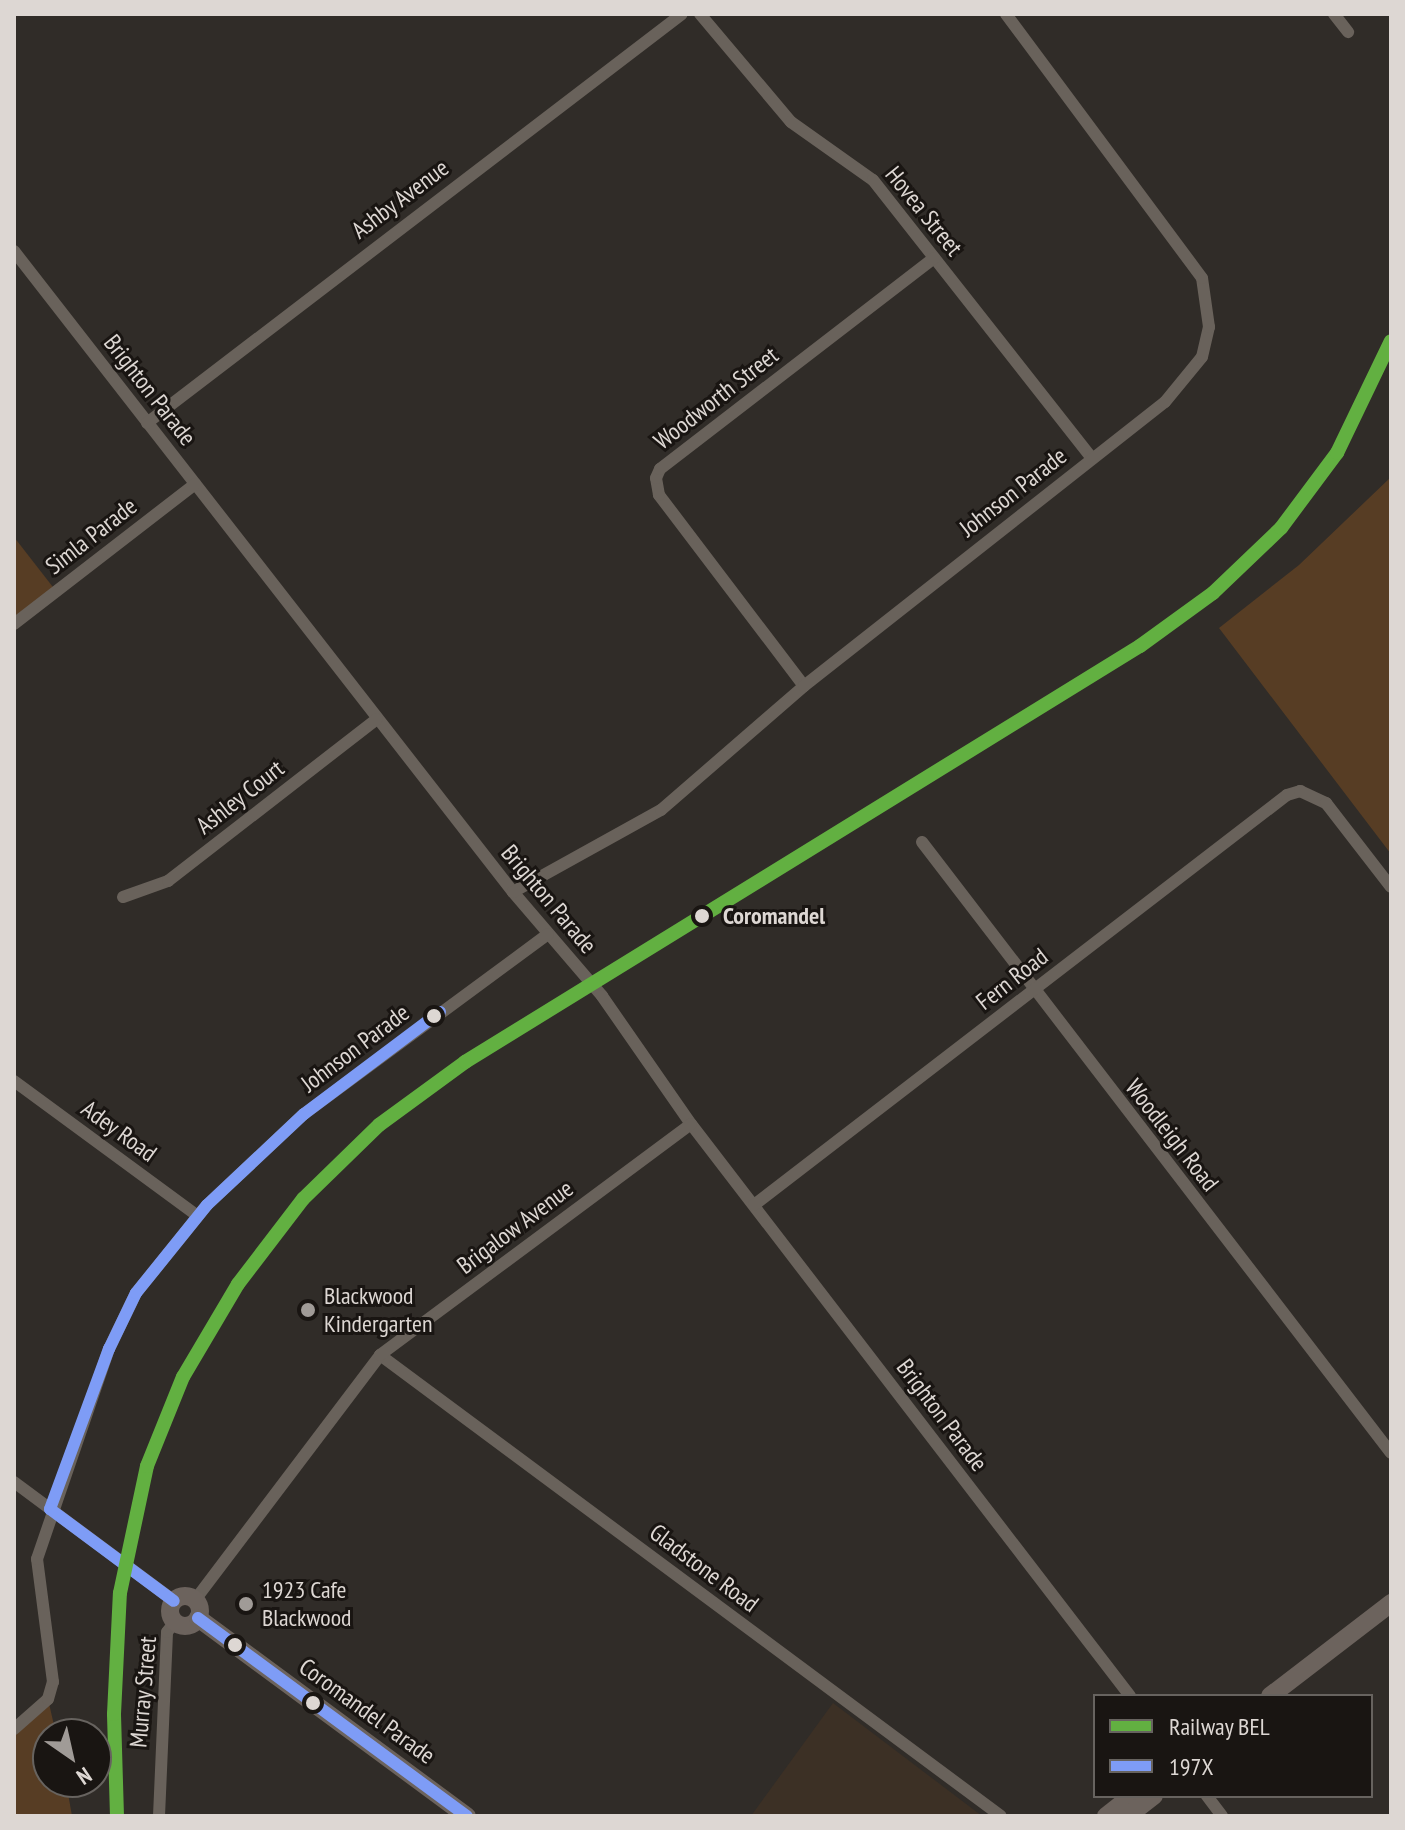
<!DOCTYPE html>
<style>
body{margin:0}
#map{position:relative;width:1405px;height:1830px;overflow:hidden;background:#302c28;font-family:"PT Sans Narrow",sans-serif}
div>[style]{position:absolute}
.built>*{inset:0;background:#3c3025}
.green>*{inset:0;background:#573d24}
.street>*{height:12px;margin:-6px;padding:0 6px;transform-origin:6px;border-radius:6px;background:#69625b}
.secondary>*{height:18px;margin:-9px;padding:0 9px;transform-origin:9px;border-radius:9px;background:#6c635d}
.secondary>.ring{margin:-9px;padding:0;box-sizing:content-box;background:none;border:18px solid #6c635d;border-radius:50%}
.bus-1>*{height:12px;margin:-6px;padding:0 6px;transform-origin:6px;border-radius:6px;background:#7e9cf6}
.rail-1>*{height:14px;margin:-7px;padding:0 7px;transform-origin:7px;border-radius:7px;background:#62b041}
.dots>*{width:22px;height:22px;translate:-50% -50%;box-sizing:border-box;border:4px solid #191512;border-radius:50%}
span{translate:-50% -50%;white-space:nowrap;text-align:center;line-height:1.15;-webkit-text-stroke:6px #191512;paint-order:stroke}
.street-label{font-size:24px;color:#ddd7d3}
.stop-label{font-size:24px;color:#ddd7d3;font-weight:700}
.left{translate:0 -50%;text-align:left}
.poi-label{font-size:24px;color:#ddd7d3}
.frame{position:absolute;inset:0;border:16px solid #ddd7d3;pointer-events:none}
.legend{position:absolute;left:1093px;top:1694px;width:280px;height:104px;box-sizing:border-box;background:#191512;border:2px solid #67635f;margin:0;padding:10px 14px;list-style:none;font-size:24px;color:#ddd7d3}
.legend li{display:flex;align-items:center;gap:16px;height:40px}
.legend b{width:40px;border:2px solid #67635f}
.north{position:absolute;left:32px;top:1718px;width:80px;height:80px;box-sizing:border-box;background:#191512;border:2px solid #67635f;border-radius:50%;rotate:146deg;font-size:22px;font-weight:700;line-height:32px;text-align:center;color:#ddd7d3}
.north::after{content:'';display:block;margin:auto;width:28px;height:36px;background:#a09b97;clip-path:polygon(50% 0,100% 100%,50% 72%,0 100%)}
</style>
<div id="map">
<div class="built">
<div style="clip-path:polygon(833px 1703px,982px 1816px,751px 1816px)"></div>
</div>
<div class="green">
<div style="clip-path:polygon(1391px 477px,1391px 854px,1219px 628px,1299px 565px)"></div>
<div style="clip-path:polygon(14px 537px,56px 591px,14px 624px)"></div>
<div style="clip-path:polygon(48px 1699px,56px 1734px,48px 1734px,48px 1782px,66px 1782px,72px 1816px,14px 1816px,14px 1729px)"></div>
</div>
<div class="street">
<div style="left:700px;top:14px;width:141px;rotate:49.9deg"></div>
<div style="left:791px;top:122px;width:100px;rotate:35.3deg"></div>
<div style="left:873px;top:180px;width:354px;rotate:51.8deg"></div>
<div style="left:1334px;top:14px;width:23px;rotate:52deg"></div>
<div style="left:14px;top:251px;width:812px;rotate:52.1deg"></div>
<div style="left:513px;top:892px;width:137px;rotate:49.4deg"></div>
<div style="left:602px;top:996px;width:156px;rotate:55.2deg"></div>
<div style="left:691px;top:1124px;width:721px;rotate:52.49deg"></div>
<div style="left:147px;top:423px;width:673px;rotate:-37.4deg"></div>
<div style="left:14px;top:624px;width:229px;rotate:-37.7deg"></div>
<div style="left:804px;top:686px;width:240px;rotate:-127.2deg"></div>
<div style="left:659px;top:495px;width:17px;rotate:-100deg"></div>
<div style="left:656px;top:478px;width:10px;rotate:-66deg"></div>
<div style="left:660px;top:469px;width:346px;rotate:-37.6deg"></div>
<div style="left:922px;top:842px;width:770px;rotate:52.49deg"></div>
<div style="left:513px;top:892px;width:169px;rotate:-29deg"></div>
<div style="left:661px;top:810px;width:189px;rotate:-40.9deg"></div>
<div style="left:804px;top:686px;width:459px;rotate:-38.2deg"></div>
<div style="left:1165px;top:402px;width:58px;rotate:-50.6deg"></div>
<div style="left:1202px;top:357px;width:31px;rotate:-77deg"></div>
<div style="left:1209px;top:327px;width:49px;rotate:-98.1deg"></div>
<div style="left:1202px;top:278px;width:329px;rotate:-126.6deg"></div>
<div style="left:123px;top:897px;width:48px;rotate:-19.6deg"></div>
<div style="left:168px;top:881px;width:264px;rotate:-37.8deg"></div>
<div style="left:14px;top:1081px;width:228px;rotate:36.3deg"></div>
<div style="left:754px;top:1205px;width:672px;rotate:-37.57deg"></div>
<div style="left:1287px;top:795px;width:14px;rotate:-17deg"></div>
<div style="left:1300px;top:791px;width:29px;rotate:25deg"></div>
<div style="left:1326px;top:803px;width:106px;rotate:52.3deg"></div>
<div style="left:380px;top:1355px;width:773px;rotate:36.59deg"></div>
<div style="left:14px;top:1482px;width:199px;rotate:36.6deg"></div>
<div style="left:195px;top:1600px;width:307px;rotate:-52.9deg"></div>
<div style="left:380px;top:1355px;width:387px;rotate:-36.6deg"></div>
<div style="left:14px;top:1729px;width:45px;rotate:-41.4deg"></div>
<div style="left:48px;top:1699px;width:18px;rotate:-74deg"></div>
<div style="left:53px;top:1682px;width:124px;rotate:-97.4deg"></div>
<div style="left:37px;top:1559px;width:222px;rotate:-71.1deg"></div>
<div style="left:109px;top:1349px;width:62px;rotate:-64.3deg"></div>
<div style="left:136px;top:1293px;width:113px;rotate:-51.1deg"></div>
<div style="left:207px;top:1205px;width:133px;rotate:-43.2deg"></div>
<div style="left:304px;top:1114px;width:303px;rotate:-36.4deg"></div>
<div style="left:1207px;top:1796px;width:25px;rotate:53deg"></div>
<div style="left:159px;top:1816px;width:184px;rotate:-87.5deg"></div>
<div style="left:167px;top:1632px;width:13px;rotate:-51deg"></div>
</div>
<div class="secondary">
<div class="ring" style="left:170px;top:1596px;width:12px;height:12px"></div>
<div style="left:198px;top:1618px;width:334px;rotate:36.4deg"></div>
<div style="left:1270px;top:1696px;width:153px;rotate:-37.5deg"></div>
<div style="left:1106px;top:1816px;width:33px;rotate:-38deg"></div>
<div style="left:1128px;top:1816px;width:33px;rotate:-38deg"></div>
</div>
<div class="bus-1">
<div style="left:50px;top:1509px;width:171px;rotate:-69.8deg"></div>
<div style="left:109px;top:1349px;width:62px;rotate:-64.3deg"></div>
<div style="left:136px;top:1293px;width:113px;rotate:-51.1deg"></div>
<div style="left:207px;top:1205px;width:133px;rotate:-43.2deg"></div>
<div style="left:304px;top:1114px;width:170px;rotate:-36.9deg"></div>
<div style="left:50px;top:1509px;width:154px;rotate:36.6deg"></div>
<div style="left:198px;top:1618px;width:334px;rotate:36.4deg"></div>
</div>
<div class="rail-1">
<div style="left:117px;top:1816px;width:102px;rotate:-91.7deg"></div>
<div style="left:114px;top:1714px;width:121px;rotate:-87.2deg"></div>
<div style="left:120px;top:1593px;width:130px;rotate:-78deg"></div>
<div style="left:147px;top:1466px;width:96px;rotate:-68deg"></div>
<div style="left:183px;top:1377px;width:108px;rotate:-59.4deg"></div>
<div style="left:238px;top:1284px;width:107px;rotate:-52.6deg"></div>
<div style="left:303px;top:1199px;width:106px;rotate:-44.2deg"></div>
<div style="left:379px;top:1125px;width:107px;rotate:-36.2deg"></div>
<div style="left:465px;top:1062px;width:793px;rotate:-31.65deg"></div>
<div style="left:1140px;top:646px;width:90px;rotate:-36deg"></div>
<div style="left:1213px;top:593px;width:94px;rotate:-43.7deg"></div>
<div style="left:1281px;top:528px;width:94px;rotate:-53.3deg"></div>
<div style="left:1337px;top:453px;width:124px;rotate:-64.3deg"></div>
</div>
<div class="dots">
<div style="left:702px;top:916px;background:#ddd7d3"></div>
<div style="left:434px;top:1016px;background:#ddd7d3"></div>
<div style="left:308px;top:1310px;background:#a09b97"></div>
<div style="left:246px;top:1604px;background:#a09b97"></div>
<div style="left:235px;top:1645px;background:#ddd7d3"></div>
<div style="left:313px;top:1703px;background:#ddd7d3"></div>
</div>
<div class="street-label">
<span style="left:400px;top:199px;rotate:-37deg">Ashby Avenue</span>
<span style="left:924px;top:211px;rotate:51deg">Hovea Street</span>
<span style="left:150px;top:390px;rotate:52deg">Brighton Parade</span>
<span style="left:716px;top:398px;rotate:-38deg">Woodworth Street</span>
<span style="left:1013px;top:492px;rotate:-38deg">Johnson Parade</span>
<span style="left:91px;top:536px;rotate:-38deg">Simla Parade</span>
<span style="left:240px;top:797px;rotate:-38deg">Ashley Court</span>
<span style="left:549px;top:899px;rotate:50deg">Brighton Parade</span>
<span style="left:1012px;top:979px;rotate:-38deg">Fern Road</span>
<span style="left:355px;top:1048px;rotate:-37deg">Johnson Parade</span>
<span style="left:119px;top:1131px;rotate:36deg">Adey Road</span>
<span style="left:1172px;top:1135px;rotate:52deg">Woodleigh Road</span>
<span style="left:515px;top:1227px;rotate:-37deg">Brigalow Avenue</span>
<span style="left:942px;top:1415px;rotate:53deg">Brighton Parade</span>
<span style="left:704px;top:1568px;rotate:37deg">Gladstone Road</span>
<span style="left:143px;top:1692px;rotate:-85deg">Murray Street</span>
<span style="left:367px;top:1711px;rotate:36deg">Coromandel Parade</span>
</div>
<div class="stop-label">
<span class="left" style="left:723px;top:916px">Coromandel</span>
</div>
<div class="poi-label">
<span class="left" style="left:324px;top:1310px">Blackwood<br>Kindergarten</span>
<span class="left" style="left:262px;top:1604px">1923 Cafe<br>Blackwood</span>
</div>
<div class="frame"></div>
<ul class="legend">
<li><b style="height:10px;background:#62b041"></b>Railway BEL</li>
<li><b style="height:10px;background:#7e9cf6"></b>197X</li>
</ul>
<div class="north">N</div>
</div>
